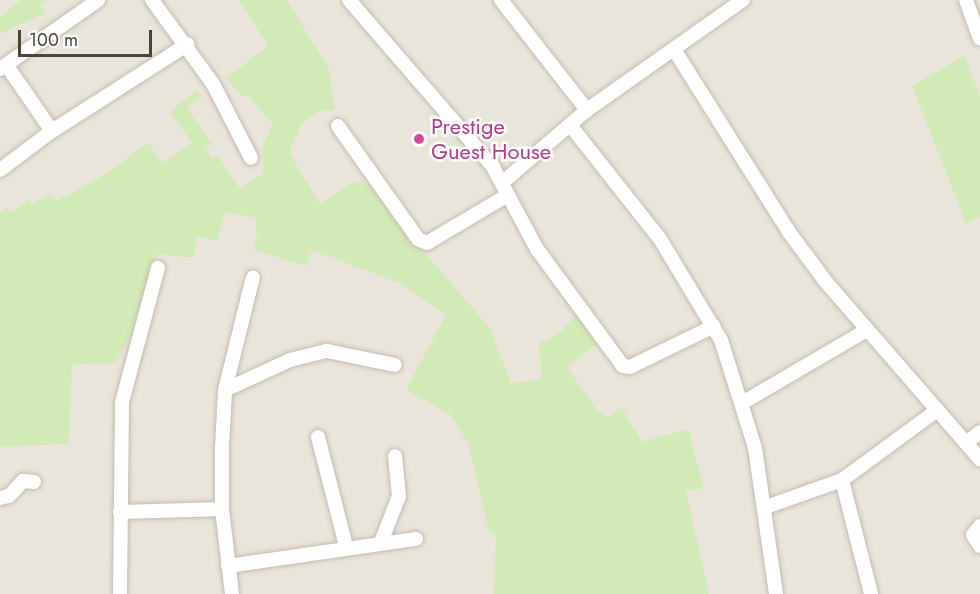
<!DOCTYPE html>
<style>
body{margin:0}
#map{position:relative;width:980px;height:594px;overflow:hidden;background:#f6f3ec;font-family:Jost,sans-serif}
div>[style]{position:absolute}
.residential>*{inset:0;background:#eae5da;transform-origin:0 0}
.green>*{inset:0;background:#d2eab5}
.roads{filter:drop-shadow(0 0 2px #c2bbae) drop-shadow(0 0 2px #c2bbae)}
.minor>*{height:14px;margin:-7px;padding:0 7px;transform-origin:7px;border-radius:7px;background:#fff}
.dots>*{width:16px;height:16px;translate:-50% -50%;box-sizing:border-box;border:3px solid #fff;border-radius:50%}
span{translate:-50% -50%;white-space:nowrap;text-align:center;line-height:1.15;-webkit-text-stroke:5px #fff;paint-order:stroke}
.hotel-label{font-size:22px;color:#b23c85}
.left{translate:0 -50%;text-align:left}
.scale{position:absolute;left:18px;top:30px;width:134px;height:27px;box-sizing:border-box;border:3px solid #4b4439;border-top:0;padding-left:8px;font-size:18px;line-height:21px;white-space:nowrap;color:#4b4439;-webkit-text-stroke:4px #fff;paint-order:stroke}
</style>
<div id="map">
<div class="residential">
<div style="left:0;top:0;width:980px;height:594px"></div>
</div>
<div class="green">
<div style="clip-path:polygon(21px 0,45px 0,40px 6px,45px 13px,0 34px,0 17px)"></div>
<div style="clip-path:polygon(239px 0,287px 0,329px 69px,335px 110px,318px 111px,302px 123px,289px 152px,320px 204px,353px 182px,366px 183px,380px 192px,428px 257px,490px 328px,511px 383px,542px 380px,539px 344px,561px 331px,579px 313px,602px 340px,567px 367px,598px 412px,609px 417px,622px 408px,642px 442px,688px 429px,704px 488px,686px 491px,709px 594px,494px 594px,496px 537px,489px 531px,468px 443px,450px 414px,408px 391px,408px 385px,446px 315px,402px 284px,312px 250px,306px 266px,253px 249px,258px 232px,255px 229px,257px 218px,225px 212px,217px 241px,197px 236px,193px 258px,157px 254px,134px 327px,116px 363px,72px 365px,69px 444px,0 447px,0 213px,7px 208px,11px 212px,29px 200px,32px 204px,51px 194px,56px 201px,105px 175px,148px 142px,162px 164px,192px 143px,170px 111px,197px 90px,202px 96px,187px 108px,212px 144px,205px 149px,212px 159px,218px 156px,240px 189px,263px 173px,263px 145px,273px 124px,247px 95px,242px 97px,226px 78px,268px 46px)"></div>
<div style="clip-path:polygon(964px 56px,980px 96px,980px 217px,966px 223px,912px 86px)"></div>
</div>
<div class="roads">
<div class="minor">
<div style="left:152px;top:0;width:104px;rotate:54deg"></div>
<div style="left:213px;top:84px;width:83px;rotate:62.8deg"></div>
<div style="left:349px;top:0;width:221px;rotate:49.2deg"></div>
<div style="left:493px;top:167px;width:93px;rotate:61.8deg"></div>
<div style="left:537px;top:249px;width:145px;rotate:53.7deg"></div>
<div style="left:623px;top:366px;width:7px;rotate:8deg"></div>
<div style="left:630px;top:367px;width:93px;rotate:-26deg"></div>
<div style="left:501px;top:0;width:140px;rotate:52deg"></div>
<div style="left:966px;top:0;width:41px;rotate:70.3deg"></div>
<div style="left:675px;top:51px;width:214px;rotate:57.8deg"></div>
<div style="left:789px;top:232px;width:62px;rotate:53.5deg"></div>
<div style="left:826px;top:282px;width:235px;rotate:49deg"></div>
<div style="left:7px;top:66px;width:79px;rotate:55.3deg"></div>
<div style="left:0;top:69px;width:120px;rotate:-35.1deg"></div>
<div style="left:570px;top:125px;width:145px;rotate:51.7deg"></div>
<div style="left:660px;top:239px;width:118px;rotate:58.9deg"></div>
<div style="left:721px;top:340px;width:113px;rotate:72.5deg"></div>
<div style="left:755px;top:448px;width:148px;rotate:81.8deg"></div>
<div style="left:338px;top:126px;width:138px;rotate:54.7deg"></div>
<div style="left:418px;top:239px;width:10px;rotate:24deg"></div>
<div style="left:427px;top:243px;width:92px;rotate:-30.7deg"></div>
<div style="left:0;top:170px;width:65px;rotate:-36.9deg"></div>
<div style="left:52px;top:131px;width:161px;rotate:-32.6deg"></div>
<div style="left:503px;top:182px;width:111px;rotate:-40.6deg"></div>
<div style="left:587px;top:110px;width:191px;rotate:-35.2deg"></div>
<div style="left:225px;top:390px;width:72px;rotate:-24.8deg"></div>
<div style="left:290px;top:360px;width:38px;rotate:-14deg"></div>
<div style="left:327px;top:351px;width:69px;rotate:11.6deg"></div>
<div style="left:742px;top:403px;width:145px;rotate:-30.3deg"></div>
<div style="left:318px;top:437px;width:113px;rotate:75.6deg"></div>
<div style="left:966px;top:443px;width:18px;rotate:-38deg"></div>
<div style="left:842px;top:480px;width:118px;rotate:75.7deg"></div>
<div style="left:0;top:498px;width:9px;rotate:-13deg"></div>
<div style="left:9px;top:496px;width:21px;rotate:-47deg"></div>
<div style="left:23px;top:481px;width:11px;rotate:5deg"></div>
<div style="left:766px;top:507px;width:81px;rotate:-19.6deg"></div>
<div style="left:842px;top:480px;width:117px;rotate:-36.3deg"></div>
<div style="left:120px;top:512px;width:102px;rotate:-1.7deg"></div>
<div style="left:980px;top:526px;width:11px;rotate:128deg"></div>
<div style="left:973px;top:535px;width:13px;rotate:58deg"></div>
<div style="left:381px;top:542px;width:49px;rotate:-68.6deg"></div>
<div style="left:399px;top:496px;width:40px;rotate:-95.7deg"></div>
<div style="left:228px;top:566px;width:190px;rotate:-8.2deg"></div>
<div style="left:120px;top:594px;width:192px;rotate:-89.4deg"></div>
<div style="left:122px;top:402px;width:139px;rotate:-75deg"></div>
<div style="left:232px;top:594px;width:86px;rotate:-96.7deg"></div>
<div style="left:222px;top:509px;width:61px;rotate:-90deg"></div>
<div style="left:222px;top:448px;width:58px;rotate:-87deg"></div>
<div style="left:225px;top:390px;width:116px;rotate:-76.1deg"></div>
</div>
</div>
<div class="dots">
<div style="left:419px;top:139px;background:#d1479c"></div>
</div>
<div class="hotel-label">
<span class="left" style="left:431px;top:139px">Prestige<br>Guest House</span>
</div>
<div class="scale">100 m</div>
</div>
